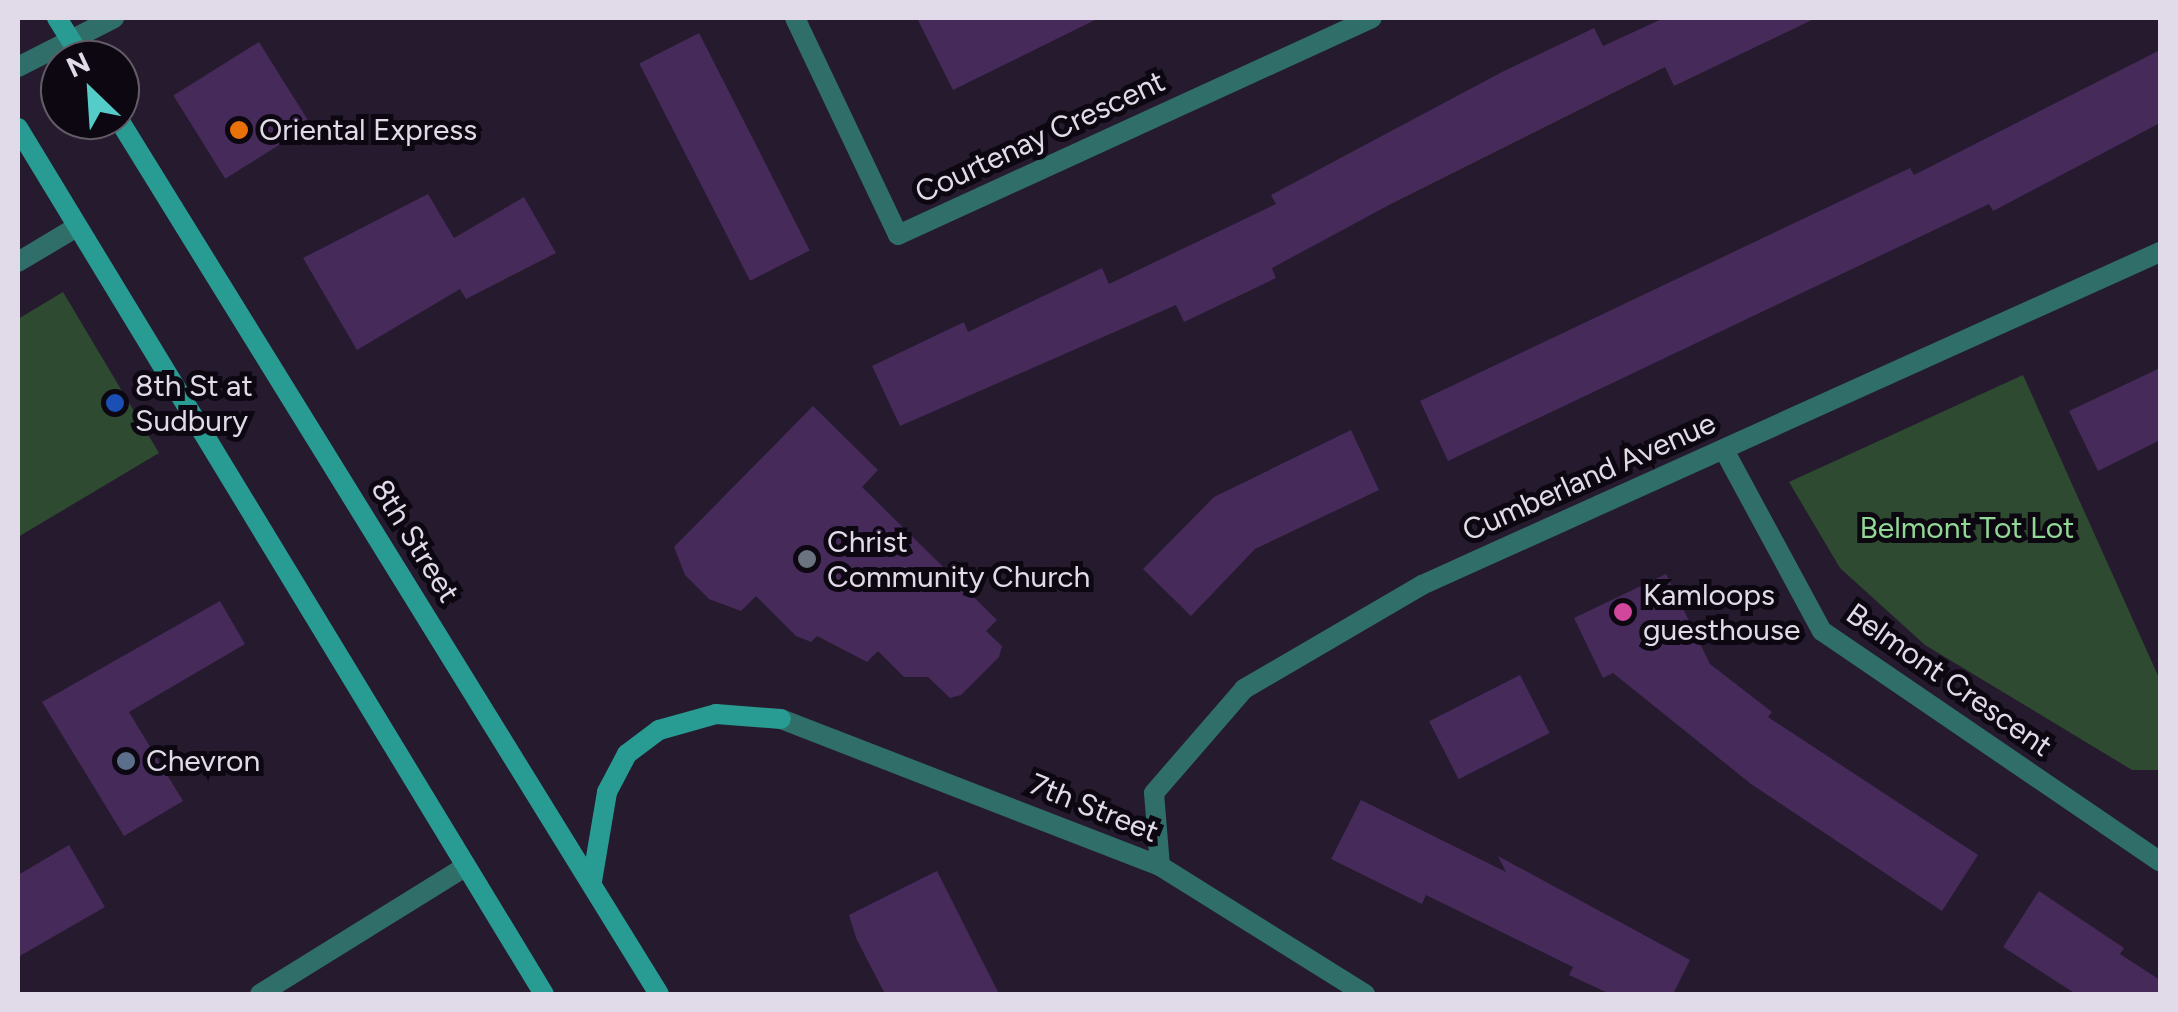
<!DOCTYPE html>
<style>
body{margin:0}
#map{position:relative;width:2178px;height:1012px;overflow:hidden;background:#251a2e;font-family:Figtree,sans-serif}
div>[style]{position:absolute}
.green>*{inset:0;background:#2e4a30}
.building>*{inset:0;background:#452a5a;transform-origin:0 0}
.minor>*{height:20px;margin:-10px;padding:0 10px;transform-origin:10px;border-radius:10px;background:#2f6e69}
.secondary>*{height:20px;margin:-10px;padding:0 10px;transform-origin:10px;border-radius:10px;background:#289b92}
.dots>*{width:28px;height:28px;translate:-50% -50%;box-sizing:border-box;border:5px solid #0c0710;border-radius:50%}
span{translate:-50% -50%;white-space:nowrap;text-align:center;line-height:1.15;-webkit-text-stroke:10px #0c0710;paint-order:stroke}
.poi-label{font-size:30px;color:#e1dae8}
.left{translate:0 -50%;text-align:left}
.street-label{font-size:30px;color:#e1dae8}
.park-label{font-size:30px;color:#91d896}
.frame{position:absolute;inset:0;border:20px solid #e1dae8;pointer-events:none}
.north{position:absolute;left:40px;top:40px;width:100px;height:100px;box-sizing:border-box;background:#0c0710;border:2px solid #615b66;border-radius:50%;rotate:335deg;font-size:28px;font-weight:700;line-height:40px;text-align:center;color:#e1dae8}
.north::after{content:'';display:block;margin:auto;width:35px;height:45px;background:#54cdc8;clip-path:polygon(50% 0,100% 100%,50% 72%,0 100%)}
</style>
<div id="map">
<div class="green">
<div style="clip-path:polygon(63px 292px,159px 453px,18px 537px,18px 319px)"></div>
<div style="clip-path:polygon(2023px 375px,2160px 680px,2160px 770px,2132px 770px,1925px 645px,1840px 568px,1789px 482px)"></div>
</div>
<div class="building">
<div style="clip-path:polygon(917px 18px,1099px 18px,953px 90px)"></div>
<div style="clip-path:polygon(1664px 18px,1816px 18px,1674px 86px,1665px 67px,1389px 205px,1272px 268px,1276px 278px,1184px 322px,1176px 305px,900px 426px,872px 366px,964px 322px,968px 332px,1102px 268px,1109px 284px,1276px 204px,1271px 195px,1502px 72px,1594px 28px,1603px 46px)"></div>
<div style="left:699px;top:33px;width:244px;height:67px;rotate:63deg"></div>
<div style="left:259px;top:42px;width:98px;height:101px;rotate:58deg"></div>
<div style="clip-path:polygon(2160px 50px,2160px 123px,1993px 211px,1989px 204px,1448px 461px,1420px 401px,1910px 168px,1914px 175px)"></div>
<div style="clip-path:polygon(428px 194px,454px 238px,524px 197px,556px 253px,466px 299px,460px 289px,357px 350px,303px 258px)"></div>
<div style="clip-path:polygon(2160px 368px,2160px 440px,2098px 471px,2069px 411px)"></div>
<div style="clip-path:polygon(813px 406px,878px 470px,862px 487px,997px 620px,986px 631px,1002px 646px,999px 657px,961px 695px,950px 698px,928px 677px,904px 677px,878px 651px,867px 662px,817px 636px,811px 642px,796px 636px,756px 596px,741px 611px,709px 599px,685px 575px,674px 547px)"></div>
<div style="clip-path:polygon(1351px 430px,1379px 490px,1255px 549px,1191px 616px,1143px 569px,1214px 497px)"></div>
<div style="clip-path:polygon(1666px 574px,1710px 664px,1772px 712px,1768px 717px,1978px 855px,1942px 911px,1751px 784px,1613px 673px,1603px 678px,1574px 618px)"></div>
<div style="clip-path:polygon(220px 601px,245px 644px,129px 712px,183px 801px,124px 836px,42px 702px)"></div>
<div style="left:1520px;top:675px;width:65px;height:102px;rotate:63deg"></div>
<div style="clip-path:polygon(1361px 800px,1506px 872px,1498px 856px,1690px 960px,1673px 994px,1610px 994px,1569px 975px,1573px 967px,1426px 895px,1422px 904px,1331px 859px)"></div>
<div style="clip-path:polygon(69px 845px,105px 907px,18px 957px,18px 875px)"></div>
<div style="clip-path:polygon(937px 871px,999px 994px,885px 994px,856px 938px,849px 915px)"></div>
<div style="clip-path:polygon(2039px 891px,2124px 948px,2120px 954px,2160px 980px,2160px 994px,2076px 994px,2003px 947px)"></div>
</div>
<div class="minor">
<div style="left:795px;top:18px;width:240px;rotate:64.6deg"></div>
<div style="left:898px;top:235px;width:521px;rotate:-24.6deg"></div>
<div style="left:18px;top:67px;width:108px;rotate:-27deg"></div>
<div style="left:18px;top:262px;width:66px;rotate:-30.8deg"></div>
<div style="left:1724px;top:450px;width:206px;rotate:61.6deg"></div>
<div style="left:1822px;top:631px;width:409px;rotate:34.3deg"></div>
<div style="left:781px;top:719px;width:407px;rotate:21.2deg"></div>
<div style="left:1160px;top:866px;width:242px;rotate:32deg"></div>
<div style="left:1160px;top:866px;width:73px;rotate:-94.7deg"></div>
<div style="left:1154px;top:793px;width:138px;rotate:-49.1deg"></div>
<div style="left:1244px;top:689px;width:206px;rotate:-30.3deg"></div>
<div style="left:1422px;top:585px;width:810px;rotate:-24.29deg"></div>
<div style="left:260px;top:994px;width:241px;rotate:-31.8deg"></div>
</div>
<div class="secondary">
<div style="left:57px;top:18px;width:49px;rotate:58.2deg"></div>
<div style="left:119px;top:120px;width:1027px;rotate:58.29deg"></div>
<div style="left:18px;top:128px;width:1013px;rotate:58.73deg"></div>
<div style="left:592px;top:881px;width:90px;rotate:-80.4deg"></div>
<div style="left:607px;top:792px;width:43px;rotate:-62.2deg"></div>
<div style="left:627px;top:754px;width:40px;rotate:-37deg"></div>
<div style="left:659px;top:730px;width:59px;rotate:-15.7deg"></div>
<div style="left:716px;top:714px;width:65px;rotate:4.4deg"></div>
</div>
<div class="dots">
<div style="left:239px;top:130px;background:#e8710a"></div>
<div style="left:115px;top:403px;background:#1a4fb4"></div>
<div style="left:807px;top:559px;background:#6b7280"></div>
<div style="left:1623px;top:612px;background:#d1479c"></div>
<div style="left:126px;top:761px;background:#5c6f8a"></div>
</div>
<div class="poi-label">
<span class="left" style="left:259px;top:130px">Oriental Express</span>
<span class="left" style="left:135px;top:403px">8th St at<br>Sudbury</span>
<span class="left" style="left:827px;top:559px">Christ<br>Community Church</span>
<span class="left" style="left:1643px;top:612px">Kamloops<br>guesthouse</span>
<span class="left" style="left:146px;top:761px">Chevron</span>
</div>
<div class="street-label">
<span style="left:1040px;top:137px;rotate:-25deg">Courtenay Crescent</span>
<span style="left:1589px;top:477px;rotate:-24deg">Cumberland Avenue</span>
<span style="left:415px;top:541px;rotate:58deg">8th Street</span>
<span style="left:1949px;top:680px;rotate:35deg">Belmont Crescent</span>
<span style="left:1094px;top:808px;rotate:22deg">7th Street</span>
</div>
<div class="park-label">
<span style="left:1967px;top:528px">Belmont Tot Lot</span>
</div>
<div class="frame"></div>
<div class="north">N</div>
</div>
